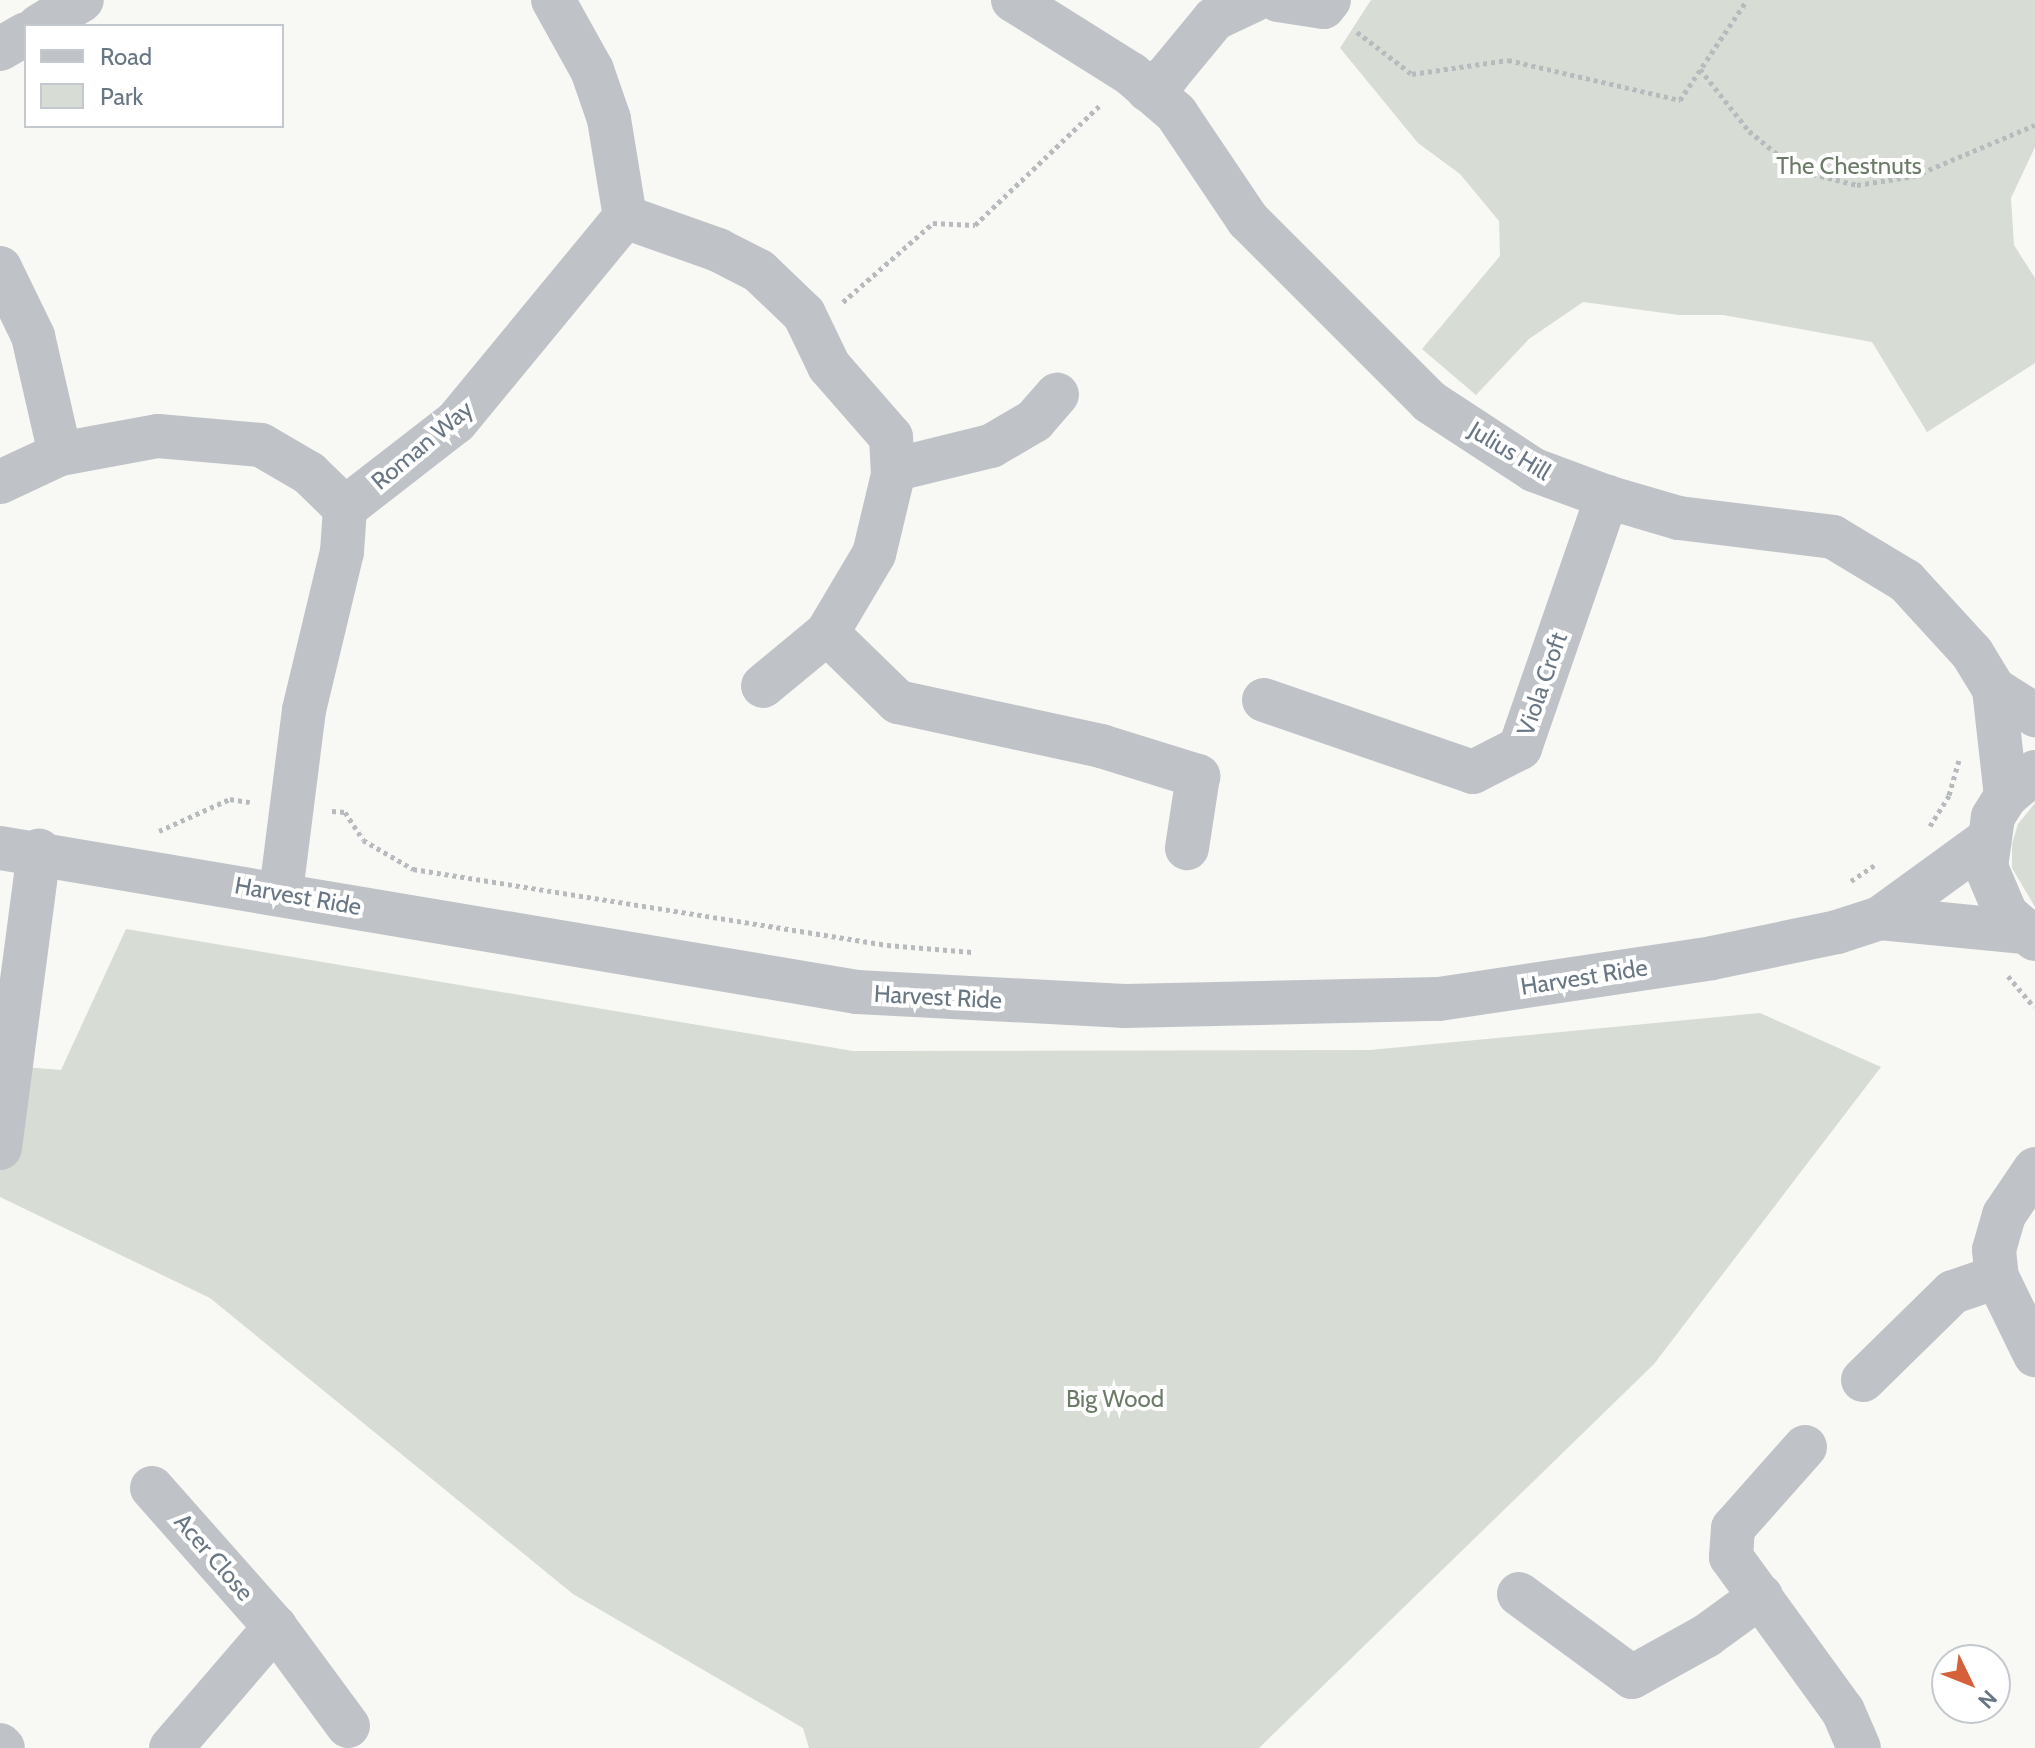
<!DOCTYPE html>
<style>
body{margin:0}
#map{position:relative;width:2035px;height:1748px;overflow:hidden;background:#f8f8f5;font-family:Cabin,sans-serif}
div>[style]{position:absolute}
.green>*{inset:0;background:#d7dcd5}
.path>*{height:5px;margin-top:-2.5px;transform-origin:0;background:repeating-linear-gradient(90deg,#b8bbbe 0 4px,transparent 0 8px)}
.minor>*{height:44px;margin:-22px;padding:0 22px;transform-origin:22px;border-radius:22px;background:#bfc3c7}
span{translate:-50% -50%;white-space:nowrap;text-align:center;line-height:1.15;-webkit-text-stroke:8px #fff;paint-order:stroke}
.park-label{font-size:24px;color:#6b7b68}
.street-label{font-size:24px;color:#697784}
.legend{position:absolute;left:24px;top:24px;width:260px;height:104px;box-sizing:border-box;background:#fff;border:2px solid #c3c9ce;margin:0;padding:10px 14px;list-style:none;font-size:24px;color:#697784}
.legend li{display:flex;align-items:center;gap:16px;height:40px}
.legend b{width:40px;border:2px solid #c3c9ce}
.north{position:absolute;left:1931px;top:1644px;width:80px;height:80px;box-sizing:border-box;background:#fff;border:2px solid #c3c9ce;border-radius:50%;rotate:133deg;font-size:22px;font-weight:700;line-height:32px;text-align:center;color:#697784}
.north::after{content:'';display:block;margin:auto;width:28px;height:36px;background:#d46139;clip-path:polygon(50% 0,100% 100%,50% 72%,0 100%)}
</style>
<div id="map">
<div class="green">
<div style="clip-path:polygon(1371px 0,2035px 0,2035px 147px,2011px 198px,2014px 245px,2035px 278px,2035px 363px,1927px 432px,1872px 342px,1723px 315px,1679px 315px,1583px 302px,1529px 339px,1476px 395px,1422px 349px,1500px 256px,1499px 221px,1460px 174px,1418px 143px,1340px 48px)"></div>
<div style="clip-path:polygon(2035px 803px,2035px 907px,2012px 868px,2012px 844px,2018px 824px)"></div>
<div style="clip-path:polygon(126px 929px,853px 1051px,1370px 1050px,1760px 1013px,1881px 1067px,1654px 1364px,1259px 1748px,809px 1748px,803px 1728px,573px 1594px,210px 1298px,0 1197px,0 1065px,61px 1070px)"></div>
</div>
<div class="path">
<div style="left:1357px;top:32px;width:69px;rotate:37.4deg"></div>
<div style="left:1412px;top:74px;width:97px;rotate:-8.3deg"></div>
<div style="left:1508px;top:60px;width:177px;rotate:13.1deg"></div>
<div style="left:1680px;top:100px;width:120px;rotate:-56.2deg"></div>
<div style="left:1700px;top:69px;width:79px;rotate:51.7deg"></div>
<div style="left:1749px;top:131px;width:62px;rotate:39.1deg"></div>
<div style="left:1797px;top:170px;width:62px;rotate:14deg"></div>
<div style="left:1857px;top:185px;width:58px;rotate:-9deg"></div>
<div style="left:1914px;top:176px;width:131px;rotate:-22.9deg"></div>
<div style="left:843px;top:302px;width:120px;rotate:-41.3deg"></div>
<div style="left:933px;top:223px;width:42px;rotate:2.7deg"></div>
<div style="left:975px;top:225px;width:176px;rotate:-43.8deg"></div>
<div style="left:332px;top:811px;width:13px;rotate:4deg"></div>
<div style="left:345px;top:812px;width:33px;rotate:57deg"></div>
<div style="left:363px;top:840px;width:58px;rotate:30.1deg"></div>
<div style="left:413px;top:869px;width:480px;rotate:9.1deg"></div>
<div style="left:887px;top:945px;width:85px;rotate:4.7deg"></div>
<div style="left:1930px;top:826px;width:36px;rotate:-58deg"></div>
<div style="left:1949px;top:795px;width:36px;rotate:-74deg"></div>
<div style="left:159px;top:831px;width:78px;rotate:-24.3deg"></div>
<div style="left:230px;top:799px;width:20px;rotate:9deg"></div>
<div style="left:1851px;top:881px;width:30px;rotate:-34deg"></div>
<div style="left:2008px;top:976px;width:40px;rotate:50deg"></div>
</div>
<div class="minor">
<div style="left:1013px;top:0;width:139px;rotate:32.1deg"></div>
<div style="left:1131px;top:74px;width:60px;rotate:40.9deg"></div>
<div style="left:1176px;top:113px;width:129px;rotate:56.1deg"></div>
<div style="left:1248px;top:220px;width:257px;rotate:45deg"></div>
<div style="left:1430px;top:402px;width:124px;rotate:33.2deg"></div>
<div style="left:1534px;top:470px;width:78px;rotate:20.3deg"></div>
<div style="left:1607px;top:497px;width:75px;rotate:16.3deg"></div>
<div style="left:1679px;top:518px;width:155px;rotate:7deg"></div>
<div style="left:1833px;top:537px;width:85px;rotate:31.1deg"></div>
<div style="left:1906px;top:581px;width:98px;rotate:47.5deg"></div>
<div style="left:1972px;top:653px;width:42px;rotate:58.6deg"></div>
<div style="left:1994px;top:689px;width:49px;rotate:32.4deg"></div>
<div style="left:1278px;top:0;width:46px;rotate:8.8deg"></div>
<div style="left:1323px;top:7px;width:9px;rotate:-49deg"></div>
<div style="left:39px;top:26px;width:50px;rotate:-31.2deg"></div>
<div style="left:0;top:49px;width:30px;rotate:-30deg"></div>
<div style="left:1148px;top:90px;width:24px;rotate:-36deg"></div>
<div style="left:1167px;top:76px;width:74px;rotate:-50.5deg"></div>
<div style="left:1214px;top:19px;width:44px;rotate:-25.4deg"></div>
<div style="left:625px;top:217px;width:99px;rotate:19.5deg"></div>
<div style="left:718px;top:250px;width:46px;rotate:27.1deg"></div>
<div style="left:759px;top:271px;width:62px;rotate:43.7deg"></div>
<div style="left:804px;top:314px;width:58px;rotate:64.3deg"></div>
<div style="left:829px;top:366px;width:94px;rotate:48.9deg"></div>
<div style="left:891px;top:437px;width:38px;rotate:87deg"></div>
<div style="left:893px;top:475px;width:81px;rotate:103.5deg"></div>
<div style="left:874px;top:554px;width:92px;rotate:120.7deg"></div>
<div style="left:827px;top:633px;width:83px;rotate:140.4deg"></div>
<div style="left:0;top:268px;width:76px;rotate:64.1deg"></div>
<div style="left:33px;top:336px;width:121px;rotate:77.1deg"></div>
<div style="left:893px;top:470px;width:101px;rotate:-13.8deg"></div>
<div style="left:991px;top:446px;width:50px;rotate:-30.2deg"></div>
<div style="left:1034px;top:421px;width:35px;rotate:-49deg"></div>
<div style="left:0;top:482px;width:66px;rotate:-25deg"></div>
<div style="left:60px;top:454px;width:100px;rotate:-10.4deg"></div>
<div style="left:158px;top:436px;width:103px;rotate:5deg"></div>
<div style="left:261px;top:445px;width:56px;rotate:30.3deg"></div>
<div style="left:309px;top:473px;width:50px;rotate:44.2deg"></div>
<div style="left:827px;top:633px;width:99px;rotate:44.2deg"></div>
<div style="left:898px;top:702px;width:208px;rotate:12.2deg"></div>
<div style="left:1101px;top:746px;width:102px;rotate:17.2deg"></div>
<div style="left:1198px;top:776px;width:73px;rotate:98.7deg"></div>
<div style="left:1994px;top:689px;width:108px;rotate:83.6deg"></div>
<div style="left:1264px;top:700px;width:221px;rotate:19deg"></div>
<div style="left:1473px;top:772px;width:53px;rotate:-27.1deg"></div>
<div style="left:1520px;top:748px;width:266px;rotate:-70.9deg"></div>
<div style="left:2035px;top:772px;width:38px;rotate:140deg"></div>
<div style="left:2006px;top:796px;width:25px;rotate:122deg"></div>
<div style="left:1993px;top:817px;width:50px;rotate:98deg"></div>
<div style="left:1986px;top:867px;width:51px;rotate:66.9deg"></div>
<div style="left:2006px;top:914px;width:38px;rotate:41deg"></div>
<div style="left:0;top:848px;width:869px;rotate:9.54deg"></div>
<div style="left:857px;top:992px;width:268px;rotate:3deg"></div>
<div style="left:1125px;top:1006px;width:314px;rotate:-1.3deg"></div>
<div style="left:1439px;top:999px;width:276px;rotate:-8.5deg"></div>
<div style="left:1712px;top:958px;width:128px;rotate:-11.7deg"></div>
<div style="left:1837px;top:932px;width:45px;rotate:-18deg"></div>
<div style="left:1880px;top:918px;width:131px;rotate:-36deg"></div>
<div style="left:281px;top:892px;width:183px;rotate:-82.8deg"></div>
<div style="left:304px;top:710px;width:163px;rotate:-76.5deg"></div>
<div style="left:342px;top:552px;width:44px;rotate:-86.1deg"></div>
<div style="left:345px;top:508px;width:140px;rotate:-37.8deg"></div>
<div style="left:456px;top:422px;width:266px;rotate:-50.5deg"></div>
<div style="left:625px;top:217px;width:99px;rotate:-99.3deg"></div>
<div style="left:609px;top:119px;width:52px;rotate:-109.1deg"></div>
<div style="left:592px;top:70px;width:80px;rotate:-119.1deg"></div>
<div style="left:1880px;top:918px;width:145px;rotate:5.6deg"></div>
<div style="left:0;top:1148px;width:300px;rotate:-82.5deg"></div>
<div style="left:2035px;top:1169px;width:55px;rotate:124deg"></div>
<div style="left:2004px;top:1215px;width:36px;rotate:106deg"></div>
<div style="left:1994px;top:1250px;width:27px;rotate:84deg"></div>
<div style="left:1997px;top:1277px;width:87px;rotate:64deg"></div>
<div style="left:1863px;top:1380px;width:126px;rotate:-44.4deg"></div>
<div style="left:1953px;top:1292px;width:46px;rotate:-18.8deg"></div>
<div style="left:1805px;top:1447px;width:108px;rotate:131.6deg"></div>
<div style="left:1733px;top:1528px;width:29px;rotate:94deg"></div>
<div style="left:1731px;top:1557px;width:190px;rotate:54deg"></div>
<div style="left:1843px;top:1711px;width:40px;rotate:66.6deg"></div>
<div style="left:152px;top:1488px;width:186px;rotate:48.5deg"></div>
<div style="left:275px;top:1627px;width:123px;rotate:53.6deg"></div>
<div style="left:1519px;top:1594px;width:140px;rotate:36.3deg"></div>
<div style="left:1632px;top:1677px;width:85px;rotate:-29deg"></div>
<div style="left:1706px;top:1636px;width:68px;rotate:-36deg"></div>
<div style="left:0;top:1745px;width:4px;rotate:45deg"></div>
<div style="left:171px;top:1748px;width:160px;rotate:-49.3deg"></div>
</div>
<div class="park-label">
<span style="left:1849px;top:166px">The Chestnuts</span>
<span style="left:1115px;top:1399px">Big Wood</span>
</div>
<div class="street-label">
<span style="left:422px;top:445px;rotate:-40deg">Roman Way</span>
<span style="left:1510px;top:451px;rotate:31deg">Julius Hill</span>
<span style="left:1542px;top:684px;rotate:-71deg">Viola Croft</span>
<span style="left:298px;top:896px;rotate:10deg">Harvest Ride</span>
<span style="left:1584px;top:977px;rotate:-9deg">Harvest Ride</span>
<span style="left:938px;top:997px;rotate:3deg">Harvest Ride</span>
<span style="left:214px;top:1557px;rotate:49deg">Acer Close</span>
</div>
<ul class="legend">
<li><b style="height:10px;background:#bfc3c7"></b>Road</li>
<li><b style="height:22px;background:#d7dcd5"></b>Park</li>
</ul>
<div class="north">N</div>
</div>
